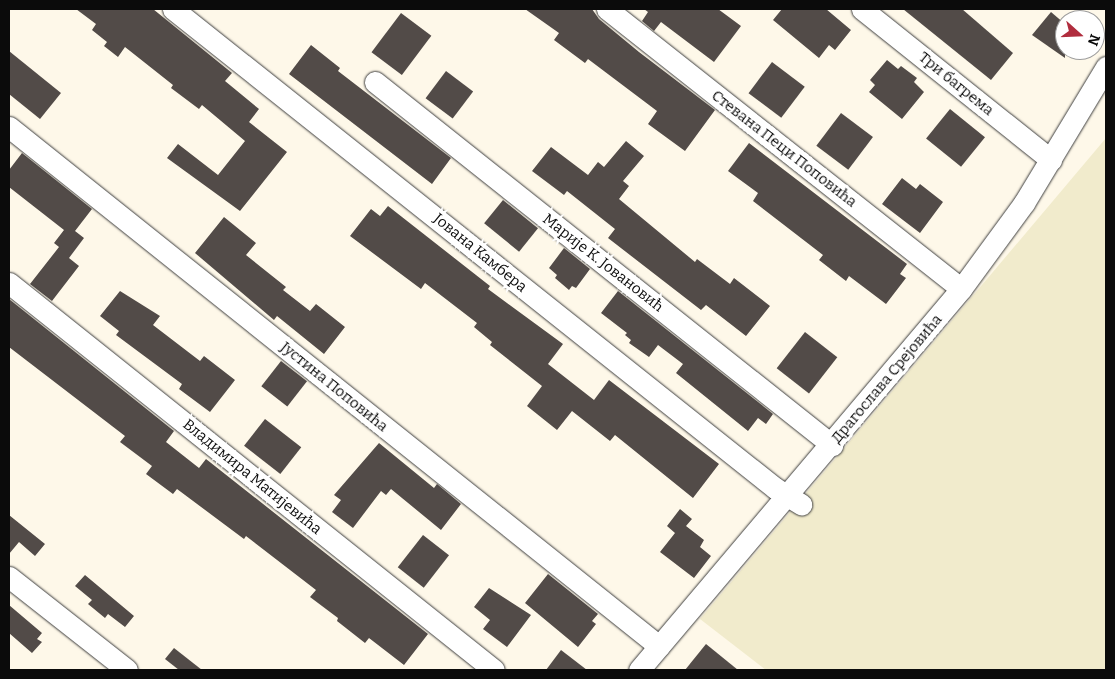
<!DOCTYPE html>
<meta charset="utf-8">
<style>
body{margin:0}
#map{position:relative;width:1115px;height:679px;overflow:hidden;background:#fef8e9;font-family:Bitter,serif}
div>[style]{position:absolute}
.farmland>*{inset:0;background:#f1ebcc}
.building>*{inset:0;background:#524b48;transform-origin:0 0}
.roads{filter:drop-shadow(0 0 1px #3e3e3e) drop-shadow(0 0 1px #3e3e3e)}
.minor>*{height:21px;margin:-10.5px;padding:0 10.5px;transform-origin:10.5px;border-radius:10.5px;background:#fff}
span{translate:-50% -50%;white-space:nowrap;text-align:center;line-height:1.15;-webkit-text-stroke:5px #fff;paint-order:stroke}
.street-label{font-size:15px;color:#0b0b0b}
.frame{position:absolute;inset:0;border:10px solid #0b0b0b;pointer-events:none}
.north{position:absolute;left:1055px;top:10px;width:50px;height:50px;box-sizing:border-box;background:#fff;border:1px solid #9d9d9d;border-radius:50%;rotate:110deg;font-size:14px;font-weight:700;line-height:20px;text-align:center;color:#0b0b0b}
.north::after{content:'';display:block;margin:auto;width:18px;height:22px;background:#b02d3e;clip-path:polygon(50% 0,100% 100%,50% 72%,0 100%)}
</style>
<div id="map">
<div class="farmland">
<div style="clip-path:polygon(1106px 138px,1106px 670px,766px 670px,700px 619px)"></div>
</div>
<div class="building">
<div style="clip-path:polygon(76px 9px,153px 9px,232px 73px,225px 81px,259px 109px,249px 122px,287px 152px,240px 211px,167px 158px,178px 144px,218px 175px,245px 141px,202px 105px,199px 109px,171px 88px,173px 85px,125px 47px,118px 57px,104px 46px,107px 42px,92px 30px,96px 24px)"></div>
<div style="clip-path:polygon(525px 9px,592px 9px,599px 19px,639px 52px,715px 110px,685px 151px,648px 124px,657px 111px,588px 59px,585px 63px,554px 40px,559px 33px)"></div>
<div style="clip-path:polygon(644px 9px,718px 9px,741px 26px,714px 62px,661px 22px,654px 31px,642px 21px,648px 12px)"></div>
<div style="clip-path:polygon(782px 9px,826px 9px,851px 30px,835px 50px,829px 45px,819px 58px,773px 20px)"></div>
<div style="clip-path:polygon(903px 9px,962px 9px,1013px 53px,991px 80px)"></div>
<div style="clip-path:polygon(1051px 12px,1065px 24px,1065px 58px,1032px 35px)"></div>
<div style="left:401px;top:13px;width:38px;height:49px;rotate:37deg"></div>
<div style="clip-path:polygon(311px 45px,340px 68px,338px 71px,451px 158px,432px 184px,289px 74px)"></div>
<div style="clip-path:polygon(9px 51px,61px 93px,40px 119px,9px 94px)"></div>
<div style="clip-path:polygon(887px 60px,898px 69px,901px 66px,917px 78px,914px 82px,924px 92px,902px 119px,869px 92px,875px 85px,870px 80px)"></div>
<div style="left:772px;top:62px;width:41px;height:39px;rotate:37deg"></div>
<div style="left:446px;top:71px;width:34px;height:34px;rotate:37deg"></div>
<div style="left:950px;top:109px;width:45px;height:38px;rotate:39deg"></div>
<div style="left:841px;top:113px;width:40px;height:41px;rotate:37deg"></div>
<div style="clip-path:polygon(626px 141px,644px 156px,623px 181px,629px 186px,619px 199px,695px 262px,697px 259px,730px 284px,734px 278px,770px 306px,746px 336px,706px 305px,701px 310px,608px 238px,615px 229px,567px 191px,564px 195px,532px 171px,551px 147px,588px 175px,598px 162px,604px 167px)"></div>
<div style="clip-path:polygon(749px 143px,907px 264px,900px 274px,906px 278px,886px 304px,849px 276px,846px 281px,819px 260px,823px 255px,753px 201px,758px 193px,728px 171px)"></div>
<div style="clip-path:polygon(22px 153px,92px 209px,75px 231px,84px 238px,69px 258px,79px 266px,52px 301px,30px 284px,59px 247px,54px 243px,64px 230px,9px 187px,9px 170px)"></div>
<div style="clip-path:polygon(902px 178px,916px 189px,920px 184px,943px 202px,920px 233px,882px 204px)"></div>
<div style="left:503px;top:200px;width:45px;height:30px;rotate:39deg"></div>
<div style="clip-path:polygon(388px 206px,490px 286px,488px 289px,563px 344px,548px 364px,594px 400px,609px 380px,719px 464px,693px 498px,615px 435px,610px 441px,572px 411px,557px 430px,527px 406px,542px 386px,490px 345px,492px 342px,474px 327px,477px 323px,425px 283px,421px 289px,350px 236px,371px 209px,380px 216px)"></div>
<div style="clip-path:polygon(224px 217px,256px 243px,246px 255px,286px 287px,283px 290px,310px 311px,316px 304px,345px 327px,324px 354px,277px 316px,274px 320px,195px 253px)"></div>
<div style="clip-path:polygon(564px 248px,590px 269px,576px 288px,572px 286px,569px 290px,555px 278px,557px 275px,549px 268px)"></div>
<div style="clip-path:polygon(120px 291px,160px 316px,153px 325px,200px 361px,204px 356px,235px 380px,210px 412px,179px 389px,182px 384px,116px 335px,119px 331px,100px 316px)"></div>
<div style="clip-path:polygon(618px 291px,773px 414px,766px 424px,758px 418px,748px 431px,676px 373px,683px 364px,658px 345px,649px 357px,629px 343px,631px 340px,625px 335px,627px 333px,601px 313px)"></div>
<div style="clip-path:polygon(9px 299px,174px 431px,166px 442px,199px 468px,206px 459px,428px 634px,404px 665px,369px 638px,365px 643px,337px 621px,338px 618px,310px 597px,316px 590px,246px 536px,244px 539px,177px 489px,173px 494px,146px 474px,152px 466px,120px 442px,125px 436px,9px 347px)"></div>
<div style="left:805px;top:332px;width:41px;height:46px;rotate:38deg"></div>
<div style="left:281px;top:361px;width:33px;height:32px;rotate:38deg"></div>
<div style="left:265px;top:419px;width:46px;height:34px;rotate:38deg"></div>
<div style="clip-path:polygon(379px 443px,434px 488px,437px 484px,461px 504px,441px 530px,391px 489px,386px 495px,381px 491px,353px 528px,332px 512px,341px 500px,334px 495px)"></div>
<div style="clip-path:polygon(680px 509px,692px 519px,686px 526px,704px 540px,700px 547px,711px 556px,694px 578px,660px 552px,675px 533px,667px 526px)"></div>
<div style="clip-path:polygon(9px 515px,45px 544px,35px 556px,19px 542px,9px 554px)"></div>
<div style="left:423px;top:535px;width:33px;height:41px;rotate:38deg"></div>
<div style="clip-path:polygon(548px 574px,598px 614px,592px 621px,596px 624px,578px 647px,525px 603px)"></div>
<div style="clip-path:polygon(85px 575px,134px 616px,125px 627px,108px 614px,105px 618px,88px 604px,92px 600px,75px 586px)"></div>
<div style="clip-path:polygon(489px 588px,531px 615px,507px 647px,483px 629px,490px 620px,474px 607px)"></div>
<div style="clip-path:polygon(9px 605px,42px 633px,37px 639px,42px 642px,32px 653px,9px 633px)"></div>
<div style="clip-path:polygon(706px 644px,738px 670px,685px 670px)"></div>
<div style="clip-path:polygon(174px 648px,202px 670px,179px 670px,165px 659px)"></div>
<div style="clip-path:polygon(561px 650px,587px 670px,546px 670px)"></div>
</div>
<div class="roads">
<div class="minor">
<div style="left:173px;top:9px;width:769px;rotate:38.51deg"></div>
<div style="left:775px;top:488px;width:31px;rotate:32deg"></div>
<div style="left:607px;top:9px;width:451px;rotate:38.3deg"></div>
<div style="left:862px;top:9px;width:242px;rotate:38.6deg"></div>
<div style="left:375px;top:82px;width:584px;rotate:38.46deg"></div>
<div style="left:9px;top:127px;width:832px;rotate:38.61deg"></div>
<div style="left:9px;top:283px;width:620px;rotate:38.59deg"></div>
<div style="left:9px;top:577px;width:150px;rotate:38.2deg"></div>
<div style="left:639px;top:670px;width:499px;rotate:-49.8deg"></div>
<div style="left:961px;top:289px;width:107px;rotate:-53.8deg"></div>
<div style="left:1024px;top:203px;width:159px;rotate:-58.9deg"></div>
</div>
</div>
<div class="street-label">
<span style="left:956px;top:84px;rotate:39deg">Три багрема</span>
<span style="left:784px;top:149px;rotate:38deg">Стевана Пеци Поповића</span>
<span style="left:480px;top:253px;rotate:39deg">Јована Камбера</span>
<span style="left:603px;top:263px;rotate:38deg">Марије К. Јовановић</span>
<span style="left:887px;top:379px;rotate:-50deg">Драгослава Срејовића</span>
<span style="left:334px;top:387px;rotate:39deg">Јустина Поповића</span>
<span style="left:252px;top:477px;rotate:39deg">Владимира Матијевића</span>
</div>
<div class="frame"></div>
<div class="north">N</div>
</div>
